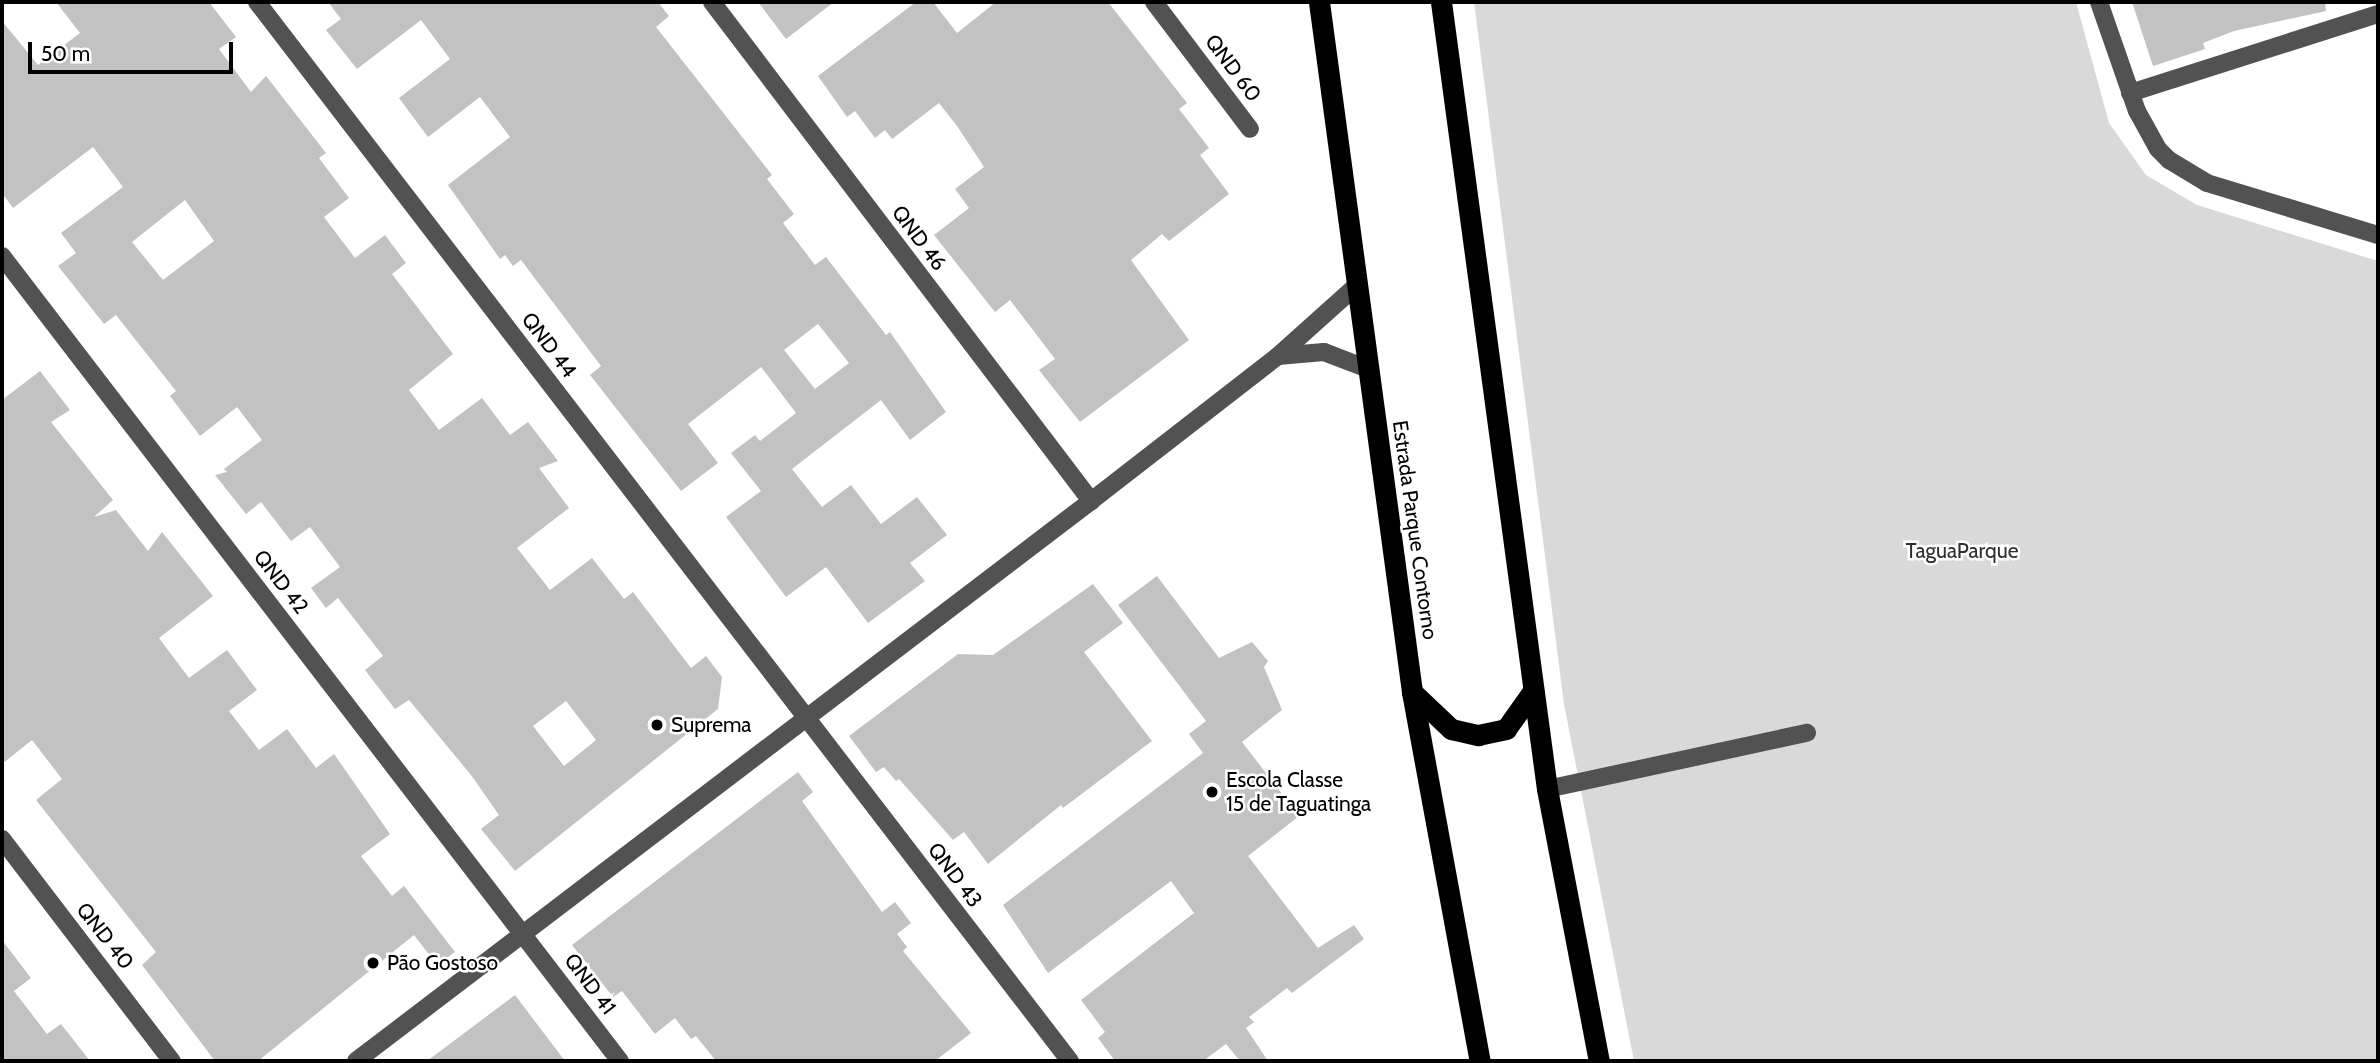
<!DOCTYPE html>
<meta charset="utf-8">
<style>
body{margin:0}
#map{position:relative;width:2380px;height:1063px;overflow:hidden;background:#fff;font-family:Cabin,sans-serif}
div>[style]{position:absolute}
.green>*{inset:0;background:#d9d9d9}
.building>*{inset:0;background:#c2c2c2}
.minor>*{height:18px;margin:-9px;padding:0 9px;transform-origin:9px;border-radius:9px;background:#525252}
.highway>*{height:21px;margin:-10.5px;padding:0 10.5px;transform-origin:10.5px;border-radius:10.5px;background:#000}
.dots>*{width:19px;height:19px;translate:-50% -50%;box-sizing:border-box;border:4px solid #fff;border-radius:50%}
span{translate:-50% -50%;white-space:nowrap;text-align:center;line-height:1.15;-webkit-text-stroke:5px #fff;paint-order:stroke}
.street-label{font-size:21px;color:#000}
.park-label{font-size:21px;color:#303030}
.poi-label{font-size:21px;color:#000}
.left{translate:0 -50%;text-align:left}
.frame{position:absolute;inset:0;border:4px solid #000;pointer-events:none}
.scale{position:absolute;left:28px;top:42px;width:205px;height:32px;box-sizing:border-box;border:4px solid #000;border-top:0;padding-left:9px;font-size:21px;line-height:24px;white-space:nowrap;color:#000;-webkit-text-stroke:5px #fff;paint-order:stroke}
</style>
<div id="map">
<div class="green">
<div style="clip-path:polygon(1474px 2px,2076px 2px,2109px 123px,2146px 175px,2197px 205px,2378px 261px,2378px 1061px,1634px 1061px,1564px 704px)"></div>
</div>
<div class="building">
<div style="clip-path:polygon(evenodd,56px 2px,209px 2px,236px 37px,219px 49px,251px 92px,266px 76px,326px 153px,319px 158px,349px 198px,324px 217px,355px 258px,385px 235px,406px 263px,392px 274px,453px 354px,409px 390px,439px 430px,482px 398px,510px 435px,528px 422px,558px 461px,539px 468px,569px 508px,517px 548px,550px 590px,592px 558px,624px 599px,633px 592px,691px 668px,706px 656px,722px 677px,718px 709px,515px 871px,481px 829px,499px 815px,471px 775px,409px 700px,395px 709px,365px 670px,383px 656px,338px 598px,326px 608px,311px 588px,340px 567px,310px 527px,291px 541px,261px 502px,246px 514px,215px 475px,227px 472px,224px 469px,262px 440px,237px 407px,200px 436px,170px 396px,176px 391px,116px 315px,104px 324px,58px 266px,76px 253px,61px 233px,123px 187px,93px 147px,13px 208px,2px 193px,2px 21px,38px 65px,80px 33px,56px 2px,185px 200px,214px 241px,163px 280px,132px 242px,185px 200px,56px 2px,566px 701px,596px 740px,564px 766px,533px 726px,566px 701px)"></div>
<div style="clip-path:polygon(evenodd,328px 2px,658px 2px,669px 16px,656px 27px,772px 175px,767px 179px,794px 214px,783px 223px,815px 265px,826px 257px,886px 335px,890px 332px,946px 412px,910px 440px,881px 400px,792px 469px,822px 507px,851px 485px,881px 524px,917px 497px,947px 535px,910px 563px,925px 581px,868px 623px,826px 567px,786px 597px,726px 517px,761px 491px,731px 453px,755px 435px,760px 441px,796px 413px,761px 367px,688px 424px,718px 463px,681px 491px,590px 375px,601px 366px,521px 260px,513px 266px,505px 255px,500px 259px,448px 185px,510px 137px,480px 97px,428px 137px,399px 98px,450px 59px,421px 20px,357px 69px,326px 30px,341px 19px,328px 2px,818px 324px,849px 363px,815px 389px,784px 350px,818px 324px)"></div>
<div style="clip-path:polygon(758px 2px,834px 2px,786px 39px)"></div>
<div style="clip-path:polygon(916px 2px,933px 2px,957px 33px,996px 2px,1108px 2px,1187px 103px,1179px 109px,1209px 148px,1200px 155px,1229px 194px,1169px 241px,1162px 234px,1131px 260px,1189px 340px,1080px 422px,1039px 370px,1055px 359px,1010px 300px,995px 312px,934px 235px,969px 208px,955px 189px,984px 167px,957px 126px,939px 103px,892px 139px,885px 130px,875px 138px,855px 111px,847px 117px,818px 76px)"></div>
<div style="clip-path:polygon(2132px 2px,2325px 2px,2326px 11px,2234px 31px,2203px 43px,2205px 49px,2153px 66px)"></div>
<div style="clip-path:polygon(40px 371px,70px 410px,51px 422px,113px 500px,94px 517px,116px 510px,148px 551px,162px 532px,213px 596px,159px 638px,189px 678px,227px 650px,257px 690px,229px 711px,259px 750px,287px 729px,316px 768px,334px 754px,390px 834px,361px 856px,392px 896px,404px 886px,455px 952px,437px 965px,414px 935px,258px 1061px,215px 1061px,142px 965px,156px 952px,36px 800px,62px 779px,32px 740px,2px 764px,2px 400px)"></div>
<div style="clip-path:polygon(1157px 576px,1219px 658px,1252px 642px,1268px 661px,1264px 667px,1282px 710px,1242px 742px,1299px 816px,1248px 856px,1318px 948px,1354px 925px,1364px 939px,1292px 993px,1287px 988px,1249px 1017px,1254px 1022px,1246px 1028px,1268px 1061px,1240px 1061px,1226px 1044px,1203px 1061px,1115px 1061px,1098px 1038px,1105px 1032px,1081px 1000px,1194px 913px,1171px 881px,1048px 973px,1003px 905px,1203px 753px,1189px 734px,1206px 721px,1118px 605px)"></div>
<div style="clip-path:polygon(1093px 584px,1123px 623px,1084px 652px,1152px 741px,1063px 808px,1061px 805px,988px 864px,964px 832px,953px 840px,899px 779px,896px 781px,884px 767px,876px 772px,849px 736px,958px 654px,993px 655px)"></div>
<div style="clip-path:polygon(798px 772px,813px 792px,802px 801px,882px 912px,895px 902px,911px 923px,897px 934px,907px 947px,903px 951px,971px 1033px,935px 1061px,716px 1061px,696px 1036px,691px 1039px,675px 1018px,655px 1034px,622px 991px,613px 997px,572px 945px)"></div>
<div style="clip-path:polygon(2px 940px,31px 978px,14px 991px,47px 1034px,61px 1024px,90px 1061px,2px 1061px)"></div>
<div style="clip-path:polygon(515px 995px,565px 1061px,427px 1061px)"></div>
</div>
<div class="minor">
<div style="left:257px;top:2px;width:1335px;rotate:52.49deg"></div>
<div style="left:712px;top:2px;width:627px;rotate:52.78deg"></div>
<div style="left:1154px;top:2px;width:159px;rotate:52.9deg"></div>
<div style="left:2099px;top:2px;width:115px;rotate:70.8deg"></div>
<div style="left:2137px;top:111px;width:43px;rotate:61.1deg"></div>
<div style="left:2158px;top:149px;width:16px;rotate:45deg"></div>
<div style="left:2169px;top:160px;width:44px;rotate:31.2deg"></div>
<div style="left:2207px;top:183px;width:179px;rotate:16.9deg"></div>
<div style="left:2130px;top:93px;width:260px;rotate:-17.7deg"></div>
<div style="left:2px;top:256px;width:1015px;rotate:52.49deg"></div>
<div style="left:1278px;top:356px;width:46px;rotate:-5deg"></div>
<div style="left:1324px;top:352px;width:47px;rotate:21.1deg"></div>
<div style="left:1547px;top:789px;width:266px;rotate:-12.2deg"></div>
<div style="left:2px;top:839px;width:280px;rotate:52.6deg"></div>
<div style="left:356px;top:1061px;width:924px;rotate:-37.3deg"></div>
<div style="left:1091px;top:501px;width:237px;rotate:-37.8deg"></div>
<div style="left:1278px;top:356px;width:106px;rotate:-41.9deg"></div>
</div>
<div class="highway">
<div style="left:1319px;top:2px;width:696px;rotate:82.32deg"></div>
<div style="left:1412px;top:692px;width:375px;rotate:79.6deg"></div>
<div style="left:1441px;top:2px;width:794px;rotate:82.33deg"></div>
<div style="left:1547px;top:789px;width:277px;rotate:79.2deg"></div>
<div style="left:1412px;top:692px;width:54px;rotate:43.5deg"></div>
<div style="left:1451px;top:729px;width:28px;rotate:13deg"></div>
<div style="left:1478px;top:735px;width:29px;rotate:-12deg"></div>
<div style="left:1506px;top:729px;width:47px;rotate:-54.6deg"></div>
</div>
<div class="dots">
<div style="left:657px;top:725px;background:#000"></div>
<div style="left:1212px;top:792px;background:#000"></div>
<div style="left:373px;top:963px;background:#000"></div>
</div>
<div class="street-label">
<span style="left:1233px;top:68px;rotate:53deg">QND 60</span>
<span style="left:919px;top:238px;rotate:53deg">QND 46</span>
<span style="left:549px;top:345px;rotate:53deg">QND 44</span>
<span style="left:1415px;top:530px;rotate:82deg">Estrada Parque Contorno</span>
<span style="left:281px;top:582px;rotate:52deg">QND 42</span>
<span style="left:955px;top:875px;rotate:53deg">QND 43</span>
<span style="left:105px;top:936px;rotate:52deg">QND 40</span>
<span style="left:590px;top:984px;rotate:53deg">QND 41</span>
</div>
<div class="park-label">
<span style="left:1962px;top:551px">TaguaParque</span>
</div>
<div class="poi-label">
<span class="left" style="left:671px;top:725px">Suprema</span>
<span class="left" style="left:1226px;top:792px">Escola Classe<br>15 de Taguatinga</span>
<span class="left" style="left:387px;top:963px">Pão Gostoso</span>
</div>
<div class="frame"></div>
<div class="scale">50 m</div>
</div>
